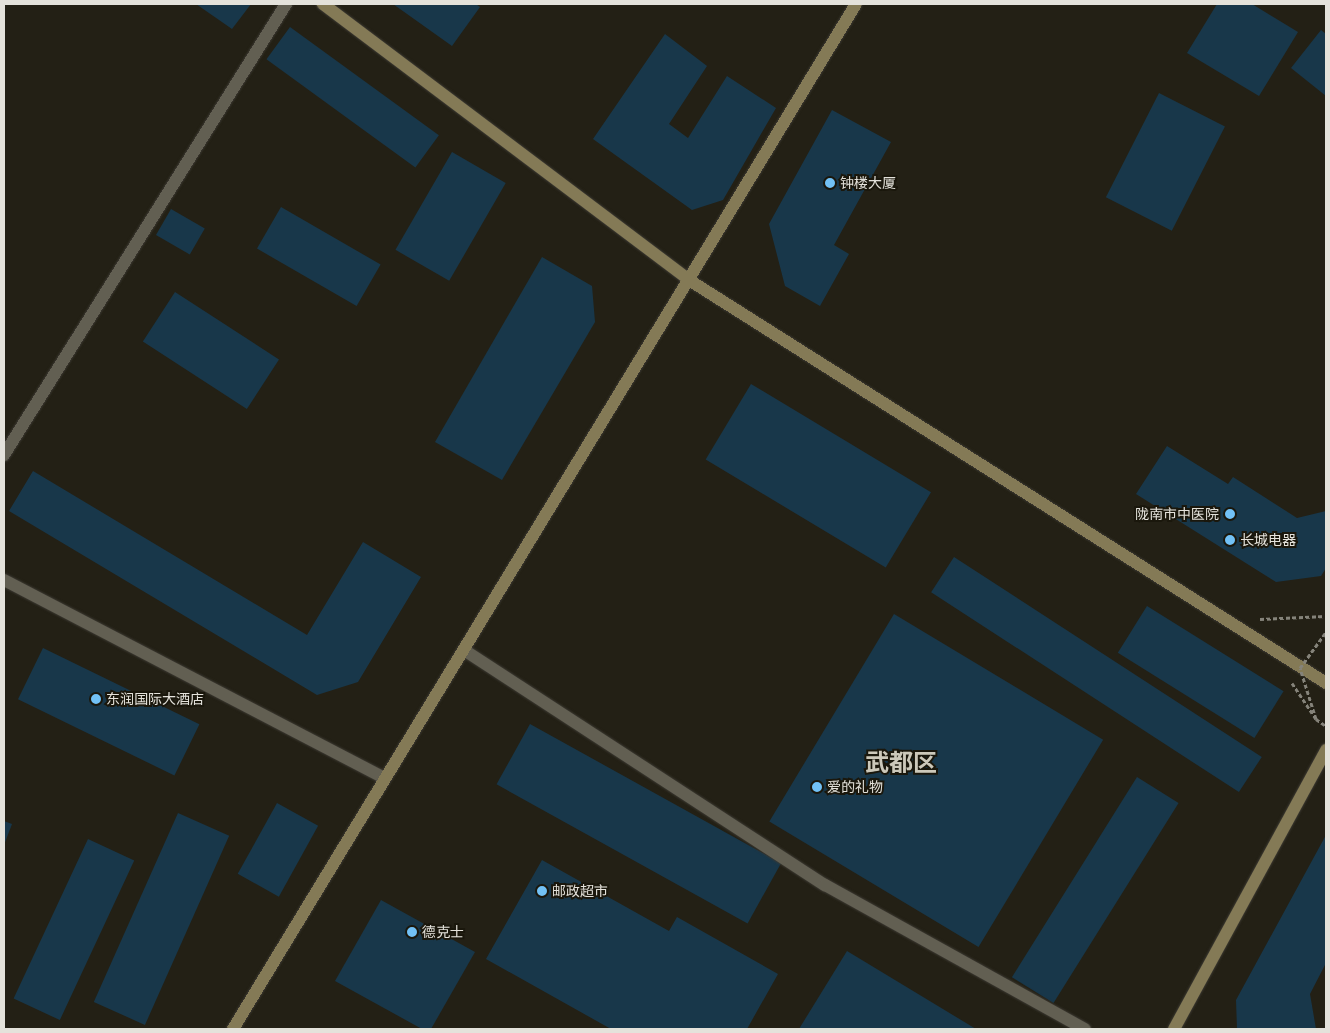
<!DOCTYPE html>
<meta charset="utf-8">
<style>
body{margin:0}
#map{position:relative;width:1330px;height:1033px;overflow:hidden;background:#232015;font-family:"Golos Text","Noto Sans SC",sans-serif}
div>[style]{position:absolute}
.building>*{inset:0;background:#18374a;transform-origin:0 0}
.path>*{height:3px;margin-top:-1.5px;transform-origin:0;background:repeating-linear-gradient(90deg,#85837a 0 4px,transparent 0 6.5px)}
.roads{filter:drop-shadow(0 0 1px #3c3932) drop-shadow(0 0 1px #3c3932)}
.street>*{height:12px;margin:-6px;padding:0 6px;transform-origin:6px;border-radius:6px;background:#625f52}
.secondary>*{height:12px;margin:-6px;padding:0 6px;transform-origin:6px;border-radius:6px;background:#847a56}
.path-bridge>*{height:3px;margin-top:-1.5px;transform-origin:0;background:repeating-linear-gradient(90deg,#85837a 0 4px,transparent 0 6.5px)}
.dots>*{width:14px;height:14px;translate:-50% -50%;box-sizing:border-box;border:2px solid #1a170c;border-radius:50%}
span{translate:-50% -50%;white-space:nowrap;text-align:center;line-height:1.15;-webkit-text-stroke:4px #1a170c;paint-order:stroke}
.poi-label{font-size:14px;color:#e4e2db}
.left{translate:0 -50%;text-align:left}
.right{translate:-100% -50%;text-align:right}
.town-label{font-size:24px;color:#ccc8ba;font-weight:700}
.frame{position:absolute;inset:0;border:5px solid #e4e2db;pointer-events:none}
</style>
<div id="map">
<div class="building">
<div style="clip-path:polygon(196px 4px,251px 4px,232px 29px)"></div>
<div style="clip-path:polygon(393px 4px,476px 4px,480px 7px,452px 46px)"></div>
<div style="clip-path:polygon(1217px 4px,1252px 4px,1298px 32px,1259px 96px,1187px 53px)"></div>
<div style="left:290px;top:27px;width:184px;height:40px;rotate:36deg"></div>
<div style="clip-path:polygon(1321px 30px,1326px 34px,1326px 96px,1291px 68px)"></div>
<div style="clip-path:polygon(665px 34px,707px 66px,669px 124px,688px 138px,727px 76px,776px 108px,723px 200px,692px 210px,593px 139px)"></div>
<div style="left:1159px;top:93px;width:74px;height:117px;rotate:27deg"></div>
<div style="clip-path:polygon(832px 110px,891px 142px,834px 245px,849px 254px,820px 306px,785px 286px,769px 224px)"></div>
<div style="left:452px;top:152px;width:62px;height:113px;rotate:30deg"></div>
<div style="left:281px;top:207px;width:115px;height:48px;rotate:30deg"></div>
<div style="left:171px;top:209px;width:39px;height:30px;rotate:30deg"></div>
<div style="clip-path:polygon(542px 257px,592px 286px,595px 322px,502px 480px,435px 442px)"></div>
<div style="left:175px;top:292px;width:124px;height:59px;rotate:33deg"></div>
<div style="left:751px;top:384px;width:210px;height:88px;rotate:31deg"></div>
<div style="clip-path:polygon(1167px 446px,1228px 484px,1233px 477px,1297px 518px,1326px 511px,1326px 568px,1321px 576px,1276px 582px,1136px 494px)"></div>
<div style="clip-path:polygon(33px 471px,307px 635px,363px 542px,421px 577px,358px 682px,317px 695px,9px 511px)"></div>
<div style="left:954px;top:557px;width:367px;height:42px;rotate:33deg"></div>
<div style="left:1147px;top:606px;width:161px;height:55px;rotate:32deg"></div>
<div style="left:894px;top:614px;width:244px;height:242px;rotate:31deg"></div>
<div style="left:43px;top:648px;width:174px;height:57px;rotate:26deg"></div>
<div style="left:530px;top:724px;width:287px;height:69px;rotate:29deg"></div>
<div style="left:1137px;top:777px;width:49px;height:236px;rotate:32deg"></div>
<div style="left:277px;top:803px;width:47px;height:81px;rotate:29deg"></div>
<div style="left:178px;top:813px;width:56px;height:207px;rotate:24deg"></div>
<div style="clip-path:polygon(4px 821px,12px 824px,4px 845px)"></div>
<div style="clip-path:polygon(1326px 835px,1326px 963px,1310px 994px,1316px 1029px,1237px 1029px,1236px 1000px)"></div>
<div style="left:88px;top:839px;width:51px;height:176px;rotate:25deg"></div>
<div style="clip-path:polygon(542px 860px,669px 931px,677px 917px,778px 974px,747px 1029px,611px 1029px,486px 959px)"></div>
<div style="clip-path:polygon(381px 900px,475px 952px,431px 1029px,422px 1029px,335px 981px)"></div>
<div style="clip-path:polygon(847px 951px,976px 1029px,799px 1029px)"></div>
</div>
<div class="path">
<div style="left:1260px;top:619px;width:66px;rotate:-2.6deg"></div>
<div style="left:1292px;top:683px;width:43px;rotate:56.3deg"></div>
<div style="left:1316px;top:719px;width:12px;rotate:35deg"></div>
</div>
<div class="roads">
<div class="street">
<div style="left:4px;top:455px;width:532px;rotate:-57.98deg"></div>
<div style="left:4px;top:580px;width:429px;rotate:27.5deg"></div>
<div style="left:464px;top:650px;width:431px;rotate:33.1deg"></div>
<div style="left:825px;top:885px;width:297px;rotate:29deg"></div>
</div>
<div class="secondary">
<div style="left:323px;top:4px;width:458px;rotate:37deg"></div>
<div style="left:689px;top:280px;width:754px;rotate:32.32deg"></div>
<div style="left:233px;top:1029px;width:1199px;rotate:-58.71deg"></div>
<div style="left:1174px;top:1029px;width:318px;rotate:-61.4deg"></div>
</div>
</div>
<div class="path-bridge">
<div style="left:1316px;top:719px;width:53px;rotate:-107.4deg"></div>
<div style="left:1300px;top:668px;width:44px;rotate:-54.2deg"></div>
</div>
<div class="dots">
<div style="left:830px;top:183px;background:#72c1f5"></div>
<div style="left:1230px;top:514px;background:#72c1f5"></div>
<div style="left:1230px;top:540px;background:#72c1f5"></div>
<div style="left:96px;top:699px;background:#72c1f5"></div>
<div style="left:817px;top:787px;background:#72c1f5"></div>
<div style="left:542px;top:891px;background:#72c1f5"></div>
<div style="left:412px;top:932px;background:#72c1f5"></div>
</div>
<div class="poi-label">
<span class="left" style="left:840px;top:183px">钟楼大厦</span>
<span class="right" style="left:1219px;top:514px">陇南市中医院</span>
<span class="left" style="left:1240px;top:540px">长城电器</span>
<span class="left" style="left:106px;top:699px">东润国际大酒店</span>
<span class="left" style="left:827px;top:787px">爱的礼物</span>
<span class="left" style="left:552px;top:891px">邮政超市</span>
<span class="left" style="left:422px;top:932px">德克士</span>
</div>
<div class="town-label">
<span style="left:901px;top:762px">武都区</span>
</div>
<div class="frame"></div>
</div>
